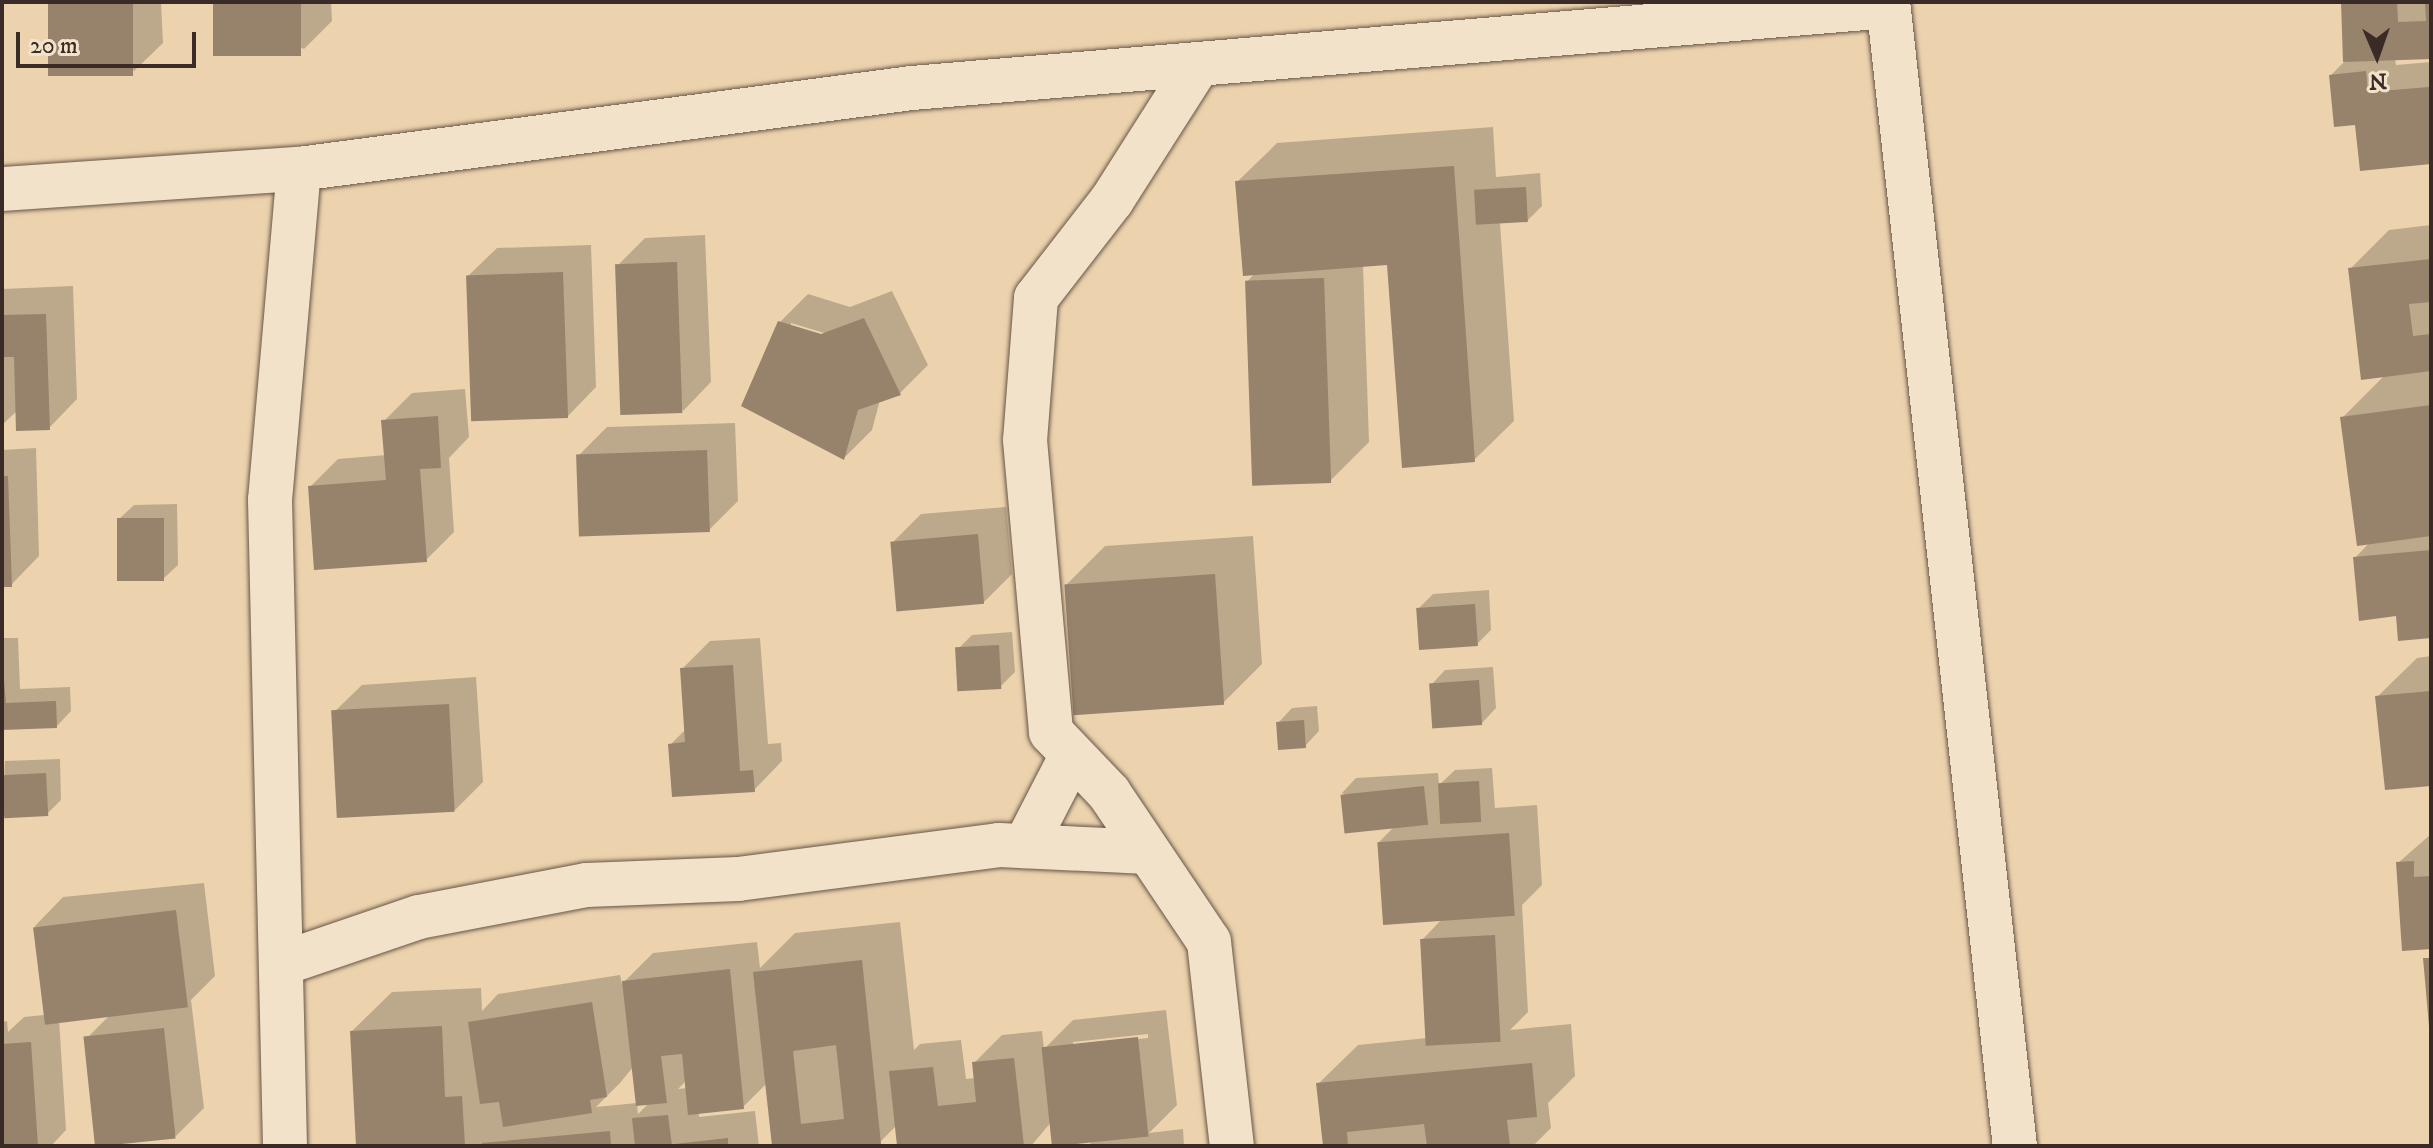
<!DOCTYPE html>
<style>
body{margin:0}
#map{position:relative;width:2433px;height:1148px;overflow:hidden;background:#ecd3ad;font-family:"IM FELL DW Pica",serif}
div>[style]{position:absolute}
.shadow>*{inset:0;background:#0003}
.building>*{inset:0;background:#97826c;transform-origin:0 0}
.roads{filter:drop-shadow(0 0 2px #675548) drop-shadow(0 0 2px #675548)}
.minor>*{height:44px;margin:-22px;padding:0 22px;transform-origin:22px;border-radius:22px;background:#f3e2ca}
span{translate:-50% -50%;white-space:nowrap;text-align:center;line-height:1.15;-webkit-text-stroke:6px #f3e2ca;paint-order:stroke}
.frame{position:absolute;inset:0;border:4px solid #3b2b26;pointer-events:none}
.north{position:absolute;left:2337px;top:16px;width:80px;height:80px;-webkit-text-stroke:6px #f3e2ca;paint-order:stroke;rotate:178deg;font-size:22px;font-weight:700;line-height:32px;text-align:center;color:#3b2b26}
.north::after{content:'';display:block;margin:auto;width:28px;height:36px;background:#3b2b26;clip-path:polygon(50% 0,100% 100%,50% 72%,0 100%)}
.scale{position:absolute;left:16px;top:32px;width:180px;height:36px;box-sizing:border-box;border:4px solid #3b2b26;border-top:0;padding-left:10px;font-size:24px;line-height:28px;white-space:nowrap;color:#3b2b26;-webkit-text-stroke:6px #f3e2ca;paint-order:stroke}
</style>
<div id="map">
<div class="shadow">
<div style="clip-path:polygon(50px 2px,161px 2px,163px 43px,134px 71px)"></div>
<div style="clip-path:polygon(215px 2px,331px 2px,332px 21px,304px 49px)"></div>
<div style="clip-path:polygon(2343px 2px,2431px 2px,2431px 57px,2395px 58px,2396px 65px,2431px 62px,2431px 162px,2362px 168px,2357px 123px,2331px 75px,2345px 61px)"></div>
<div style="clip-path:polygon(1493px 127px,1496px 177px,1540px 173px,1542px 206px,1527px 221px,1500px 223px,1514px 421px,1474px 460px,1389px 263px,1363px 265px,1369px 442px,1330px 481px,1247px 282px,1255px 273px,1237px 182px,1277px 143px)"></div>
<div style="clip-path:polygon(2431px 225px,2431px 636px,2398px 614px,2355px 558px,2370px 542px,2342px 418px,2385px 375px,2350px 269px,2389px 230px)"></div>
<div style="clip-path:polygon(705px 235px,711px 382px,683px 411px,617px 266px,645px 238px)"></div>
<div style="clip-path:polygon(591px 245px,596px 387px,568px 416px,468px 276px,497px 248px)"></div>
<div style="clip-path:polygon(73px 286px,77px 399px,49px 428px,18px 410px,2px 425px,2px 289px)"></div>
<div style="clip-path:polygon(evenodd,892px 291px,928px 365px,900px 393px,880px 400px,872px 430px,844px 458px,780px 322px,808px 294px,850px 307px,892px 291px,791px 323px,831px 335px,830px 339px,791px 327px,791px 323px)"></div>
<div style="clip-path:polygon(465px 389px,469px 437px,449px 458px,454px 532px,426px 560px,310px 487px,338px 459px,386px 455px,384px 421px,412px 393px)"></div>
<div style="clip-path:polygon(735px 423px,738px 501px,709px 530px,578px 456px,607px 427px)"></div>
<div style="clip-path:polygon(36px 448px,39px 556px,11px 585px,2px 585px,2px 450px)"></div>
<div style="clip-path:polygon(177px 504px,178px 565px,163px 579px,119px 519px,134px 505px)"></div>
<div style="clip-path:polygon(1006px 507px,1012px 574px,984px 602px,892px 543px,921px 514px)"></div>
<div style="clip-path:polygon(1253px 536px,1262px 664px,1223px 703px,1066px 585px,1105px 546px)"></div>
<div style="clip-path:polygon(1489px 590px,1491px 630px,1477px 644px,1418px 609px,1433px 594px)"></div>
<div style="clip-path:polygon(1012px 632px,1015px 672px,1000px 687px,957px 650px,972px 635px)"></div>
<div style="clip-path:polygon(2px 638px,18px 638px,20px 689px,70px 687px,71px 711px,57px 726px,2px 728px)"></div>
<div style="clip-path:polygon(760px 638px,768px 744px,781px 743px,782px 761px,754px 790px,670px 745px,686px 729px,682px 669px,710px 641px)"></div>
<div style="clip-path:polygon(2431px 656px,2431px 784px,2377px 697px,2417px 658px)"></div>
<div style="clip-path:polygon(1493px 667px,1496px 708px,1482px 723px,1431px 685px,1445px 670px)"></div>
<div style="clip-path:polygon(476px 677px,483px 782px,455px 810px,333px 713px,362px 685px)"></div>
<div style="clip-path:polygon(1317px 706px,1319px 731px,1305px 746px,1278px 723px,1292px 708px)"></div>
<div style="clip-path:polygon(60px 759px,61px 800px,47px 814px,2px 816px,5px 761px)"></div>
<div style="clip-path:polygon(1492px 768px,1495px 808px,1537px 805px,1542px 885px,1522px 905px,1528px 1012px,1510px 1030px,1571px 1024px,1575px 1076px,1548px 1103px,1551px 1128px,1533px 1146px,1325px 1146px,1318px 1084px,1358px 1045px,1427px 1038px,1422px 940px,1443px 918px,1379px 842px,1396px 825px,1342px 793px,1356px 778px,1438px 773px,1439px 785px,1455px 770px)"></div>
<div style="clip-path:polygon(2431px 834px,2431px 947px,2398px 863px)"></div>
<div style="clip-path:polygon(204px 883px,215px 976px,191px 1000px,204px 1108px,176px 1136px,86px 1039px,112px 1013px,59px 1019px,66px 1130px,51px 1146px,2px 1146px,2px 1022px,7px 1021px,8px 1032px,24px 1017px,44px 1015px,35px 926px,63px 897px)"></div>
<div style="clip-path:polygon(evenodd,900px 922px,914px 1050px,920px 1044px,961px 1040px,966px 1079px,976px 1078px,974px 1063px,1002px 1035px,1042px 1031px,1044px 1049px,1073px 1020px,1166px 1010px,1177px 1105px,1149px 1133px,1183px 1129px,1184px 1146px,1088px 1146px,1095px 1139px,1052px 1121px,1031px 1146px,899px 1146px,897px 1125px,880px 1142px,774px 1146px,767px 1083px,743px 1107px,699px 1112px,699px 1117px,755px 1111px,759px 1146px,358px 1146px,352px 1031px,392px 992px,481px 988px,482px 1011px,498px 994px,620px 975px,622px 984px,653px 953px,757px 942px,760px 968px,795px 933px,900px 922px,1148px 1034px,1148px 1038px,1073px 1046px,1073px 1042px,1148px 1034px,900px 922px,633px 1067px,637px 1103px,596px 1107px,620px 1083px,633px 1067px,900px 922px,687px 1080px,688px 1088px,678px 1089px,687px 1080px,900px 922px,650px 1102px,638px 1114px,637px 1104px,650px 1102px)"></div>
</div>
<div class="building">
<div style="left:48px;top:2px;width:85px;height:74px"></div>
<div style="left:213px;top:2px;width:88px;height:54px"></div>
<div style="clip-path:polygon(2341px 2px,2397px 2px,2398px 22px,2426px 21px,2425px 2px,2431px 2px,2431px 59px,2343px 62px)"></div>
<div style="clip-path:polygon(2366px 71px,2368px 92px,2429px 87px,2431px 164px,2360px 171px,2355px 125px,2334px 127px,2329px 75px)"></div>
<div style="clip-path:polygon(1454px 166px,1475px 462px,1402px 468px,1387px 265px,1243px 276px,1235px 181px)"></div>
<div style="left:1526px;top:187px;width:35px;height:52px;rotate:87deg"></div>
<div style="clip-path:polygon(2431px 259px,2431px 302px,2409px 304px,2413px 336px,2431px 334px,2431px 371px,2361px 380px,2348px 268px)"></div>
<div style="left:677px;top:262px;width:151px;height:62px;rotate:88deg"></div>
<div style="left:563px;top:272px;width:146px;height:97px;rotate:88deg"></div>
<div style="left:1324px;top:278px;width:205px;height:79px;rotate:88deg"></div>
<div style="clip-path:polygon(46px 314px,50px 430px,16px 431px,14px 357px,2px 357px,2px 315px)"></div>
<div style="clip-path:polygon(864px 318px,901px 395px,858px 410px,844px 460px,741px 406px,778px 321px,821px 334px)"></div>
<div style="clip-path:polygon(2431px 405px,2431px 536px,2357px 546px,2340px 417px)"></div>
<div style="clip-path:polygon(438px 416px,441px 468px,420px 469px,427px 562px,314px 570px,308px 486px,386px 480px,381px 420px)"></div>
<div style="left:707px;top:450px;width:82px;height:131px;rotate:88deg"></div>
<div style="clip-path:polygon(2px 476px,8px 476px,12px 587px,2px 587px)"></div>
<div style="left:164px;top:518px;width:63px;height:47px;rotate:90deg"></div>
<div style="left:978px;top:534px;width:70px;height:88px;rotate:85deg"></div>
<div style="clip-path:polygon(2431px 550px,2431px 638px,2398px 641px,2396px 616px,2359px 621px,2353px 557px)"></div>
<div style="left:1215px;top:574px;width:131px;height:151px;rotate:86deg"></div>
<div style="left:1475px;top:604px;width:42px;height:59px;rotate:86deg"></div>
<div style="left:999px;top:645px;width:44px;height:44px;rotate:87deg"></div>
<div style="clip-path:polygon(2px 657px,6px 703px,56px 701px,57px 728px,2px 730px)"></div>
<div style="clip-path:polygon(733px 665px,740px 771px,753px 770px,755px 792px,672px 797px,668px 744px,685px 742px,680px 668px)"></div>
<div style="left:1479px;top:680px;width:45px;height:50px;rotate:86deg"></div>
<div style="clip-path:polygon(2431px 691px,2431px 786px,2385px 790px,2375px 696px)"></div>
<div style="left:449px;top:704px;width:108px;height:118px;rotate:87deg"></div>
<div style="left:1304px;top:720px;width:28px;height:28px;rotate:86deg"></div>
<div style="left:46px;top:773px;width:43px;height:44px;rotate:87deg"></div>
<div style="left:1479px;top:781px;width:41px;height:41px;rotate:87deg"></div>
<div style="left:1424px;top:786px;width:39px;height:84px;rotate:84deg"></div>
<div style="left:1509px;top:833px;width:83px;height:132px;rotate:86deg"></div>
<div style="clip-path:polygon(2414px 861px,2414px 877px,2431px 876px,2431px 949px,2402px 951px,2396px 862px)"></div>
<div style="left:176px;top:910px;width:98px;height:144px;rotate:83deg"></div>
<div style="left:1495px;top:935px;width:107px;height:75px;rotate:87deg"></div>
<div style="clip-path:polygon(2423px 958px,2431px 958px,2431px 1026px,2429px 1026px)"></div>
<div style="clip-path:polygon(evenodd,862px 960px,881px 1144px,772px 1146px,753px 972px,862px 960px,836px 1045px,844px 1119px,801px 1124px,793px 1051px,836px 1045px)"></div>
<div style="clip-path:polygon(730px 969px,744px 1109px,688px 1115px,682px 1054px,661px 1056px,667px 1103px,636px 1106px,622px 981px)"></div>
<div style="clip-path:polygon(592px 1002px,607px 1097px,590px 1100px,592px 1113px,503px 1127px,499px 1102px,480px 1104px,468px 1022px)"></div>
<div style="clip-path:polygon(442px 1026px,445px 1097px,462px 1096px,465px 1146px,356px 1146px,350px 1031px)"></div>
<div style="left:164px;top:1028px;width:111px;height:81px;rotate:84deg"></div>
<div style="left:1138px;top:1037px;width:100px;height:97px;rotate:84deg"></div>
<div style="clip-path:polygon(31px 1042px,38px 1146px,2px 1146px,2px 1044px)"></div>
<div style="clip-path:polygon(1014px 1058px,1024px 1146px,897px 1146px,889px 1071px,933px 1067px,938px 1106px,976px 1102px,972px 1062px)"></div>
<div style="clip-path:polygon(1532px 1063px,1537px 1117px,1507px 1120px,1510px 1146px,1427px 1146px,1424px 1124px,1347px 1132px,1348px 1146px,1323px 1146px,1316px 1083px)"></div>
<div style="clip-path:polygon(668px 1115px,672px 1146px,635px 1146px,632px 1118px)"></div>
<div style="clip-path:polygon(610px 1131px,611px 1146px,482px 1146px,482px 1143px)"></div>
<div style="clip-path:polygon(728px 1138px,728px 1146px,675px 1146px,675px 1144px)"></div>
</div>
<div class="roads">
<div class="minor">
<div style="left:1888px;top:2px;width:1151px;rotate:83.67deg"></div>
<div style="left:1198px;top:65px;width:160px;rotate:122.5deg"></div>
<div style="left:1112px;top:200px;width:124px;rotate:127.8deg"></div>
<div style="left:1036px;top:298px;width:142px;rotate:94.4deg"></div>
<div style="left:1025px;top:440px;width:293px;rotate:84.9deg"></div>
<div style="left:1051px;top:732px;width:84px;rotate:46.4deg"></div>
<div style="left:1109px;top:793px;width:179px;rotate:56.1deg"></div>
<div style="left:1209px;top:942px;width:205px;rotate:83.6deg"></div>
<div style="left:2px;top:189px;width:298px;rotate:-3.9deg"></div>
<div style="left:299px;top:169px;width:618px;rotate:-7.53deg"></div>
<div style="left:912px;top:88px;width:979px;rotate:-4.8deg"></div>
<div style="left:1025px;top:846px;width:102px;rotate:-62.7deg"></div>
<div style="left:281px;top:964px;width:146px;rotate:-18.8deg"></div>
<div style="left:419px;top:917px;width:171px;rotate:-10.8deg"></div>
<div style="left:587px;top:885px;width:151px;rotate:-2.3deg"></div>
<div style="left:738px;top:879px;width:263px;rotate:-7.4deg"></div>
<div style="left:999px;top:845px;width:149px;rotate:2.7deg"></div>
<div style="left:285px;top:1146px;width:646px;rotate:-91.33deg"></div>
<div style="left:270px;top:500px;width:332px;rotate:-85deg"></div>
</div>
</div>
<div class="frame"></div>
<div class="north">N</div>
<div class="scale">20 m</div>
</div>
